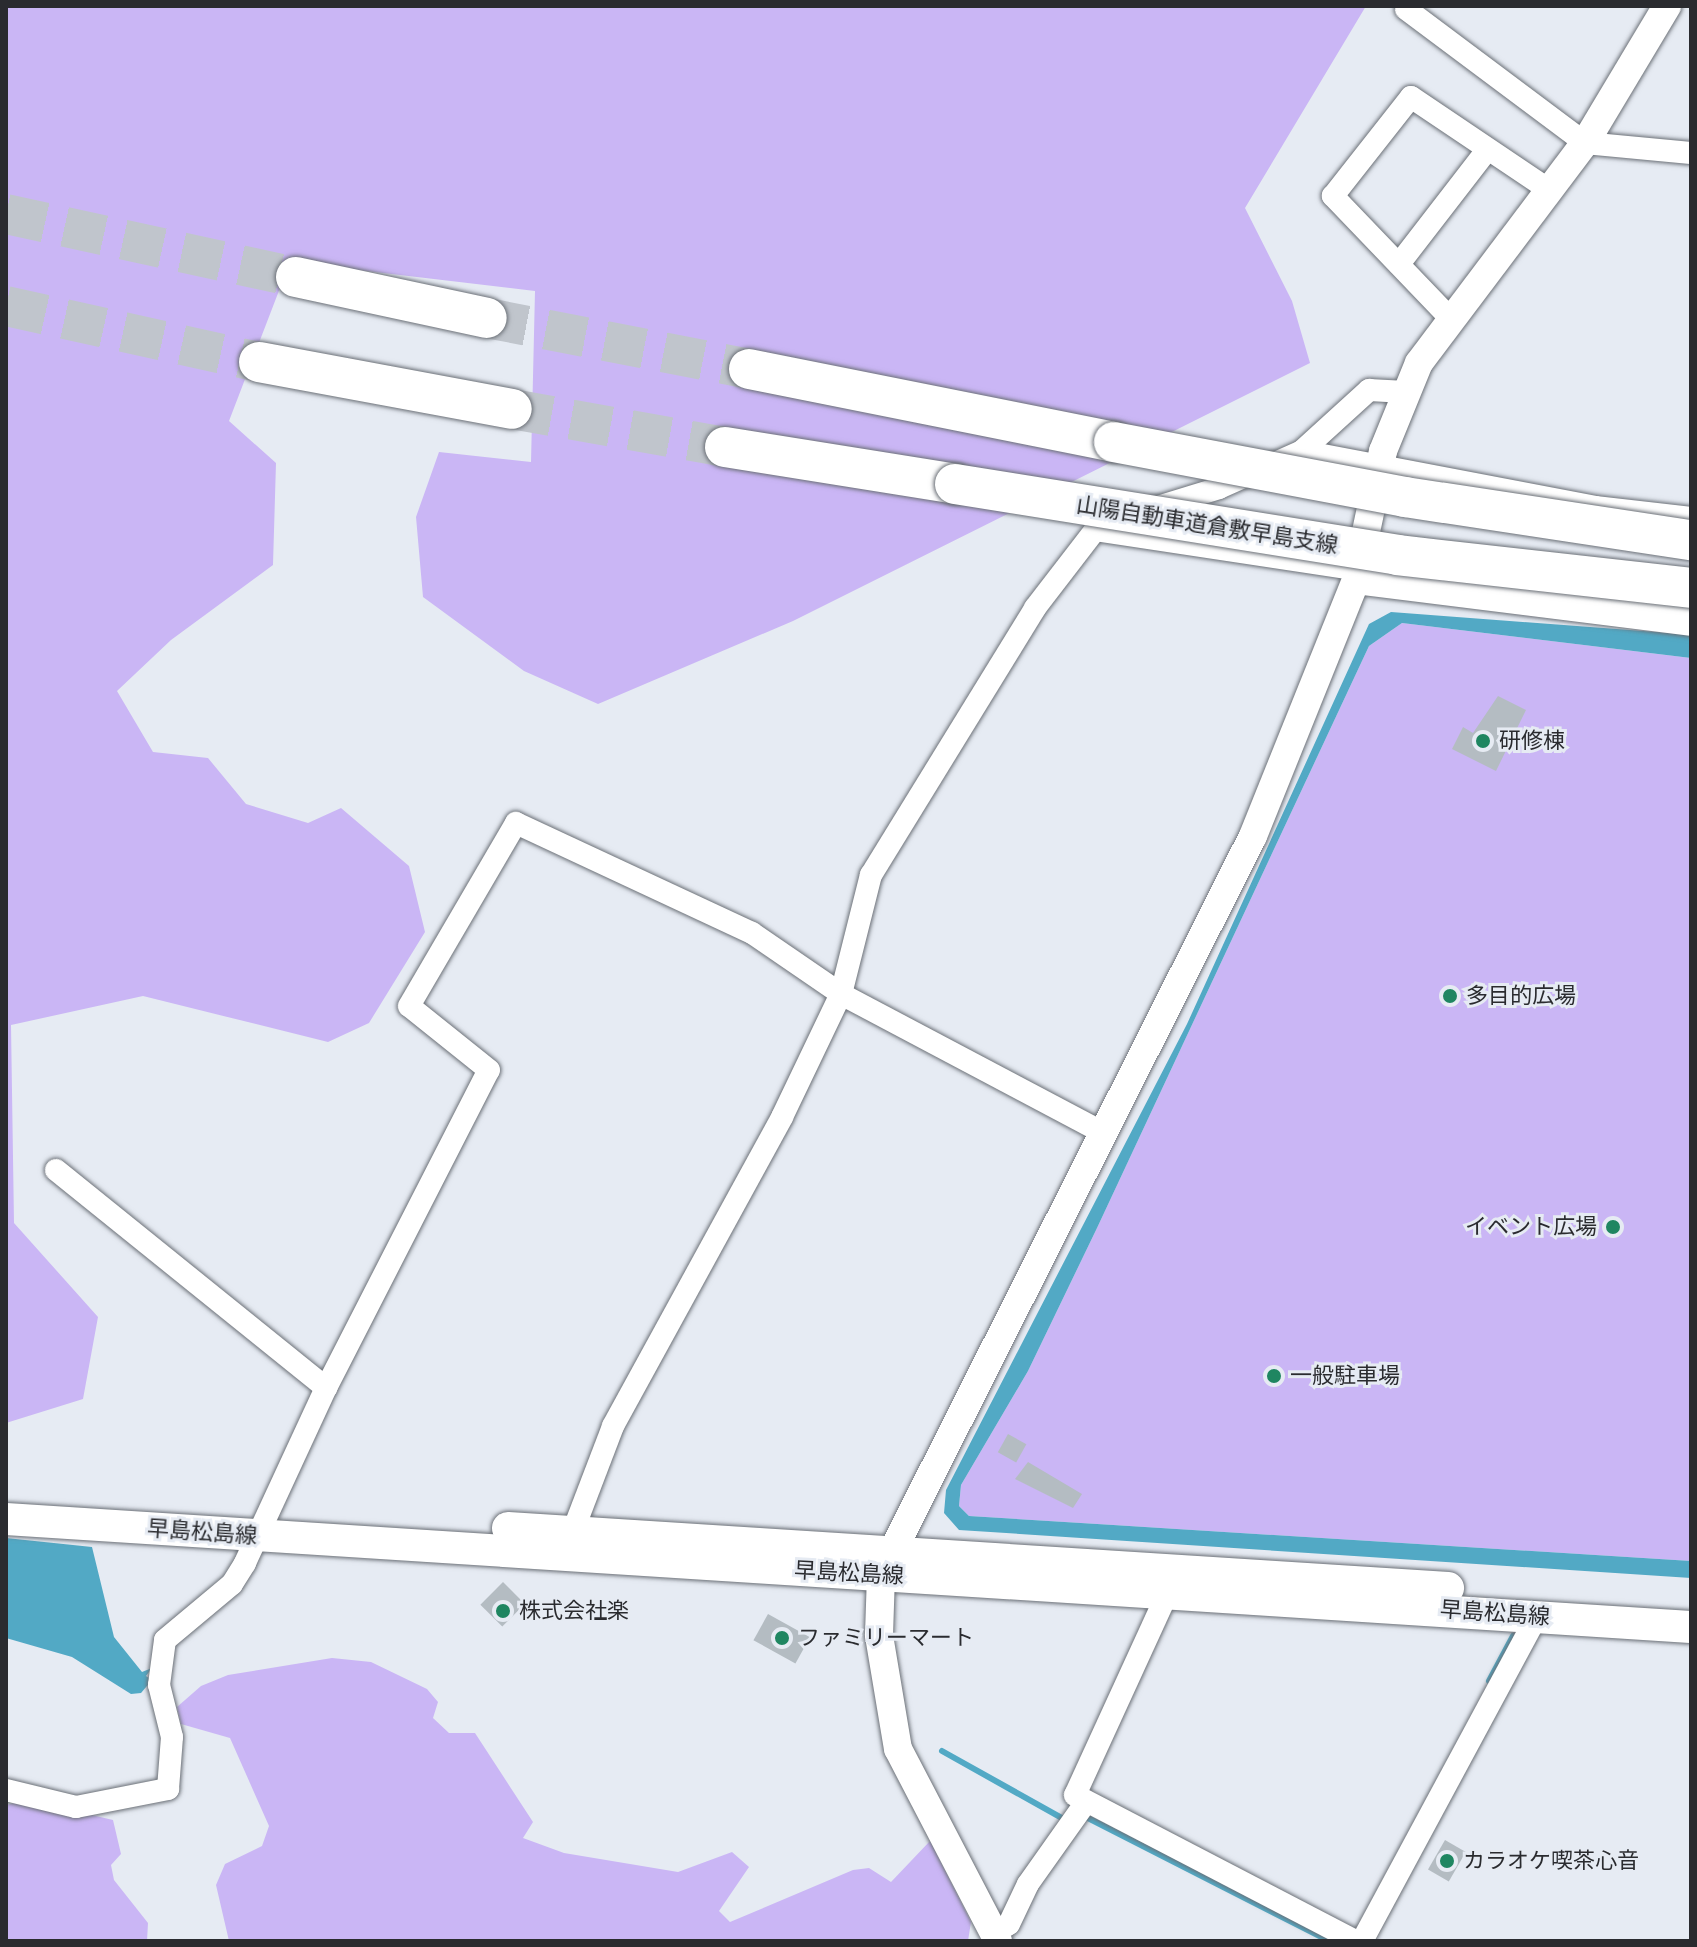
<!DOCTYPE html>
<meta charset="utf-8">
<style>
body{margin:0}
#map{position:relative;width:1697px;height:1947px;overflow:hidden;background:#e6ebf3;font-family:Signika,"Noto Sans JP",sans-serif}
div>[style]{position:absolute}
.green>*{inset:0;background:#cab6f5}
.water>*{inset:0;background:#52a9c5}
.stream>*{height:6px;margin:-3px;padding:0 3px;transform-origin:3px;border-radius:3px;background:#52a9c5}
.building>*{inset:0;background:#b4bcc2;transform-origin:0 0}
.motorway-tunnel>*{height:40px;margin-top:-20px;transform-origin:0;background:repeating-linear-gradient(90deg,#c0c5cc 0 40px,transparent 0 60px)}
.roads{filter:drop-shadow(0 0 2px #6b7077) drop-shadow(0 0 2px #6b7077)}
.minor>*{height:22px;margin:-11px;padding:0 11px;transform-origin:11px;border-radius:11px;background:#fff}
.tertiary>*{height:28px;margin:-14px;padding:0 14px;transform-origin:14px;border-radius:14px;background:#fff}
.secondary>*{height:32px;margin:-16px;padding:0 16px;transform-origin:16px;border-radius:16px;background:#fff}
.motorway>*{height:40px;margin:-20px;padding:0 20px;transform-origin:20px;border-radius:20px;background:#fff}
.bridges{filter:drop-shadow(0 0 2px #6b7077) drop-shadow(0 0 2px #6b7077)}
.motorway-bridge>*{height:40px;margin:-20px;padding:0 20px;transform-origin:20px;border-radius:20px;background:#fff}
.dots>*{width:22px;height:22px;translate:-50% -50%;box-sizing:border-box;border:4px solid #e6ebf3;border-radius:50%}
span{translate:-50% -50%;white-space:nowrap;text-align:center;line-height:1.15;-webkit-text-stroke:6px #e6ebf3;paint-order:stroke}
.street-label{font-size:22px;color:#2a2b2f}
.poi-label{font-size:22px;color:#2a2b2f}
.left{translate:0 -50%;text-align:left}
.right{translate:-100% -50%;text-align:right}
.frame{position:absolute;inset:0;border:8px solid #2a2b2f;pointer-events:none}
</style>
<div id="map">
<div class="green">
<div style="clip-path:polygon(6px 6px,1366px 6px,1245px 208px,1292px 301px,1310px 363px,793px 621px,598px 704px,524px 671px,423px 597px,416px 517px,439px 452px,531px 462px,535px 291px,290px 262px,229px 421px,276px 463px,273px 565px,171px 640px,117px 691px,153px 752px,208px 758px,246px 804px,308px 823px,341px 808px,409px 866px,425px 932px,369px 1023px,328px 1042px,143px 996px,11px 1025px,14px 1223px,98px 1317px,83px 1399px,6px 1423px)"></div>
<div style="clip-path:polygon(1402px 623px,1691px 658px,1691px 1561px,969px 1516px,959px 1506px,961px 1485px,1028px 1371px,1097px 1228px,1369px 646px)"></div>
<div style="clip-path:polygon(332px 1658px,371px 1662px,427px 1689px,438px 1702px,433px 1718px,449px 1733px,475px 1733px,533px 1822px,523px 1838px,564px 1853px,678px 1872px,732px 1852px,749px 1867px,719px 1911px,730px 1922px,853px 1870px,869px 1868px,891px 1882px,930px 1841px,971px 1922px,968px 1941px,229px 1941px,216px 1885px,225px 1864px,262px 1846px,269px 1826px,230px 1738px,181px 1724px,177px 1707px,201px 1686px,228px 1675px)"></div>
<div style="clip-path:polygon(28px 1800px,113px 1820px,121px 1854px,111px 1865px,114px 1880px,148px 1923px,147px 1941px,6px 1941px,6px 1805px)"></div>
</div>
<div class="water">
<div style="clip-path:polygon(1391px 612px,1683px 634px,1691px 635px,1691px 658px,1402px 623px,1369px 646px,1097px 1228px,1028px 1371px,961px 1485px,959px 1506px,969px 1516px,1691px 1561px,1691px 1578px,959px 1530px,944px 1513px,946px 1490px,1187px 1024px,1369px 624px)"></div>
<div style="clip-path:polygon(6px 1538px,92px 1547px,114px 1637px,142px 1672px,152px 1668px,146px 1676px,152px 1680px,141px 1693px,131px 1694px,72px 1657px,6px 1638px)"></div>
</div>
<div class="stream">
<div style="left:1489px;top:1681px;width:51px;rotate:-61.9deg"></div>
<div style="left:942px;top:1751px;width:137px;rotate:29.2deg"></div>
<div style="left:1084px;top:1816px;width:275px;rotate:27deg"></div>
</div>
<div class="building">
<div style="clip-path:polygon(1498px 696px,1526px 710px,1496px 771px,1452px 749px,1463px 727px,1473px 733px)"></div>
<div style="left:1008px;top:1434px;width:21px;height:21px;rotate:29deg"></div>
<div style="clip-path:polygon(1028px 1462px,1082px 1494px,1073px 1508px,1015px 1479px)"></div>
<div style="left:503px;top:1582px;width:31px;height:32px;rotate:45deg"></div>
<div style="left:768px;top:1614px;width:48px;height:30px;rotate:29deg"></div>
<div style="left:1445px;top:1840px;width:24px;height:34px;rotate:30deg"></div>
</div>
<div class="motorway-tunnel">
<div style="left:6px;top:214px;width:297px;rotate:12.3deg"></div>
<div style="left:6px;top:306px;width:259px;rotate:12.5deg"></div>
<div style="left:487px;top:318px;width:267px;rotate:11deg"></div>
<div style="left:512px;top:409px;width:216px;rotate:10.1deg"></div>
</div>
<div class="roads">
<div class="minor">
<div style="left:1406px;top:9px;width:224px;rotate:36.8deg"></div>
<div style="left:1585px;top:143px;width:106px;rotate:5.4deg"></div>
<div style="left:1399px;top:264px;width:144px;rotate:-52.3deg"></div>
<div style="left:1449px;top:317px;width:168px;rotate:-133.8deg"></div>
<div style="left:1333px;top:196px;width:126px;rotate:-51.8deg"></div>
<div style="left:1411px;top:97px;width:169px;rotate:33.9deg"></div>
<div style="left:1302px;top:451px;width:91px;rotate:-42.3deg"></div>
<div style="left:1369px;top:390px;width:37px;rotate:3deg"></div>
<div style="left:1095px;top:530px;width:266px;rotate:8.6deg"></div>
<div style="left:56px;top:1170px;width:347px;rotate:38.9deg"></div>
<div style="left:573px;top:1531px;width:112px;rotate:-69.1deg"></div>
<div style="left:613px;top:1426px;width:352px;rotate:-61.3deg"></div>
<div style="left:782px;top:1117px;width:136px;rotate:-64.4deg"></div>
<div style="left:841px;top:994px;width:123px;rotate:-75.9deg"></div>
<div style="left:871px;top:875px;width:313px;rotate:-58.4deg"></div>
<div style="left:1035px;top:608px;width:105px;rotate:-52.4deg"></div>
<div style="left:1099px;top:525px;width:126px;rotate:-17.1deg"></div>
<div style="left:1219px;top:488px;width:91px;rotate:-24deg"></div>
<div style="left:1302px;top:451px;width:298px;rotate:10.8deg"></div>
<div style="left:1595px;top:507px;width:97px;rotate:6.5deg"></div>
<div style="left:1168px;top:1592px;width:223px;rotate:114.6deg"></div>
<div style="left:1075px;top:1795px;width:316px;rotate:27.5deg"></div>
<div style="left:6px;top:1790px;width:72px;rotate:13.7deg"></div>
<div style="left:76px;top:1807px;width:94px;rotate:-11.1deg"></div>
<div style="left:168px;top:1789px;width:52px;rotate:-85.6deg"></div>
<div style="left:172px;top:1737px;width:54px;rotate:-104deg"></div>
<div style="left:159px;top:1685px;width:45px;rotate:-82.4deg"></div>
<div style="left:165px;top:1640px;width:87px;rotate:-39.9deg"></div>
<div style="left:232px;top:1584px;width:25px;rotate:-58deg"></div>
<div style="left:245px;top:1563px;width:193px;rotate:-65.2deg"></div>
<div style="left:326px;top:1388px;width:357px;rotate:-62.9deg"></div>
<div style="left:489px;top:1070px;width:102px;rotate:-141.3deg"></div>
<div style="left:409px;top:1006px;width:212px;rotate:-59.7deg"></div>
<div style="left:516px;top:823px;width:260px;rotate:25deg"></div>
<div style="left:752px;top:933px;width:108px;rotate:34.4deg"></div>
<div style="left:841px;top:994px;width:299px;rotate:27.9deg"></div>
<div style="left:994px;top:1933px;width:17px;rotate:-31deg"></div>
<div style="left:1009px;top:1924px;width:44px;rotate:-64.6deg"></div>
<div style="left:1028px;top:1884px;width:97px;rotate:-54.7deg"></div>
<div style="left:1362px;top:1941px;width:369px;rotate:-61.7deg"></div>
</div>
<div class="tertiary">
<div style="left:1359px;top:565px;width:116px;rotate:-78.1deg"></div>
<div style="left:1383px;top:451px;width:95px;rotate:-67.8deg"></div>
<div style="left:1419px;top:363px;width:276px;rotate:-53deg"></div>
<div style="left:1585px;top:143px;width:160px;rotate:-59.1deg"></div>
<div style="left:998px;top:1941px;width:216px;rotate:-117.5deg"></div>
<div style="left:898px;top:1749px;width:116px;rotate:-99.5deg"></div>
<div style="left:879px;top:1635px;width:61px;rotate:-88.1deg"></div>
<div style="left:881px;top:1574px;width:826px;rotate:-63.25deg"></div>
<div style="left:1253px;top:836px;width:276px;rotate:-68.1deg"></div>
<div style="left:1356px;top:580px;width:338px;rotate:7.1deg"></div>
</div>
<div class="secondary">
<div style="left:6px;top:1519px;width:1688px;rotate:3.67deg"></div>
<div style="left:508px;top:1528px;width:942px;rotate:3.65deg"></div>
</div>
<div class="motorway">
<div style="left:296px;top:277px;width:195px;rotate:12.1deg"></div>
<div style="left:259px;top:362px;width:257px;rotate:10.5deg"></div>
<div style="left:749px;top:369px;width:372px;rotate:11.3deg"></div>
<div style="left:725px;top:447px;width:233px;rotate:9.1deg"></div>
</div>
</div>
<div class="bridges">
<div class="motorway-bridge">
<div style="left:1114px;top:442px;width:296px;rotate:10.7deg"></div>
<div style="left:1405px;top:497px;width:289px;rotate:8.6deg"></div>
<div style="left:955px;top:484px;width:448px;rotate:9.1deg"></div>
<div style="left:1397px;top:555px;width:296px;rotate:6.4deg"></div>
</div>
</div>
<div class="dots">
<div style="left:1483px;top:741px;background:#1f8661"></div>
<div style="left:1450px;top:996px;background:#1f8661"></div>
<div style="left:1613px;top:1227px;background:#1f8661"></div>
<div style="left:1274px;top:1376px;background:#1f8661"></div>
<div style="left:503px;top:1611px;background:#1f8661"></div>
<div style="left:782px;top:1638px;background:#1f8661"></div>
<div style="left:1447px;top:1861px;background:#1f8661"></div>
</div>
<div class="street-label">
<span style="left:1207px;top:525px;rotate:9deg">山陽自動車道倉敷早島支線</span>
<span style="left:202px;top:1532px;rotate:4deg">早島松島線</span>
<span style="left:849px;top:1573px;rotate:3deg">早島松島線</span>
<span style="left:1495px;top:1613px;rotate:4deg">早島松島線</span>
</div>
<div class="poi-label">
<span class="left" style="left:1499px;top:741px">研修棟</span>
<span class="left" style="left:1466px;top:996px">多目的広場</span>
<span class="right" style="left:1597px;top:1227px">イベント広場</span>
<span class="left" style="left:1290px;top:1376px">一般駐車場</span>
<span class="left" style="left:519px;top:1611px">株式会社楽</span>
<span class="left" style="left:798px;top:1638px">ファミリーマート</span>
<span class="left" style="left:1463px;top:1861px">カラオケ喫茶心音</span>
</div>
<div class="frame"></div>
</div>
